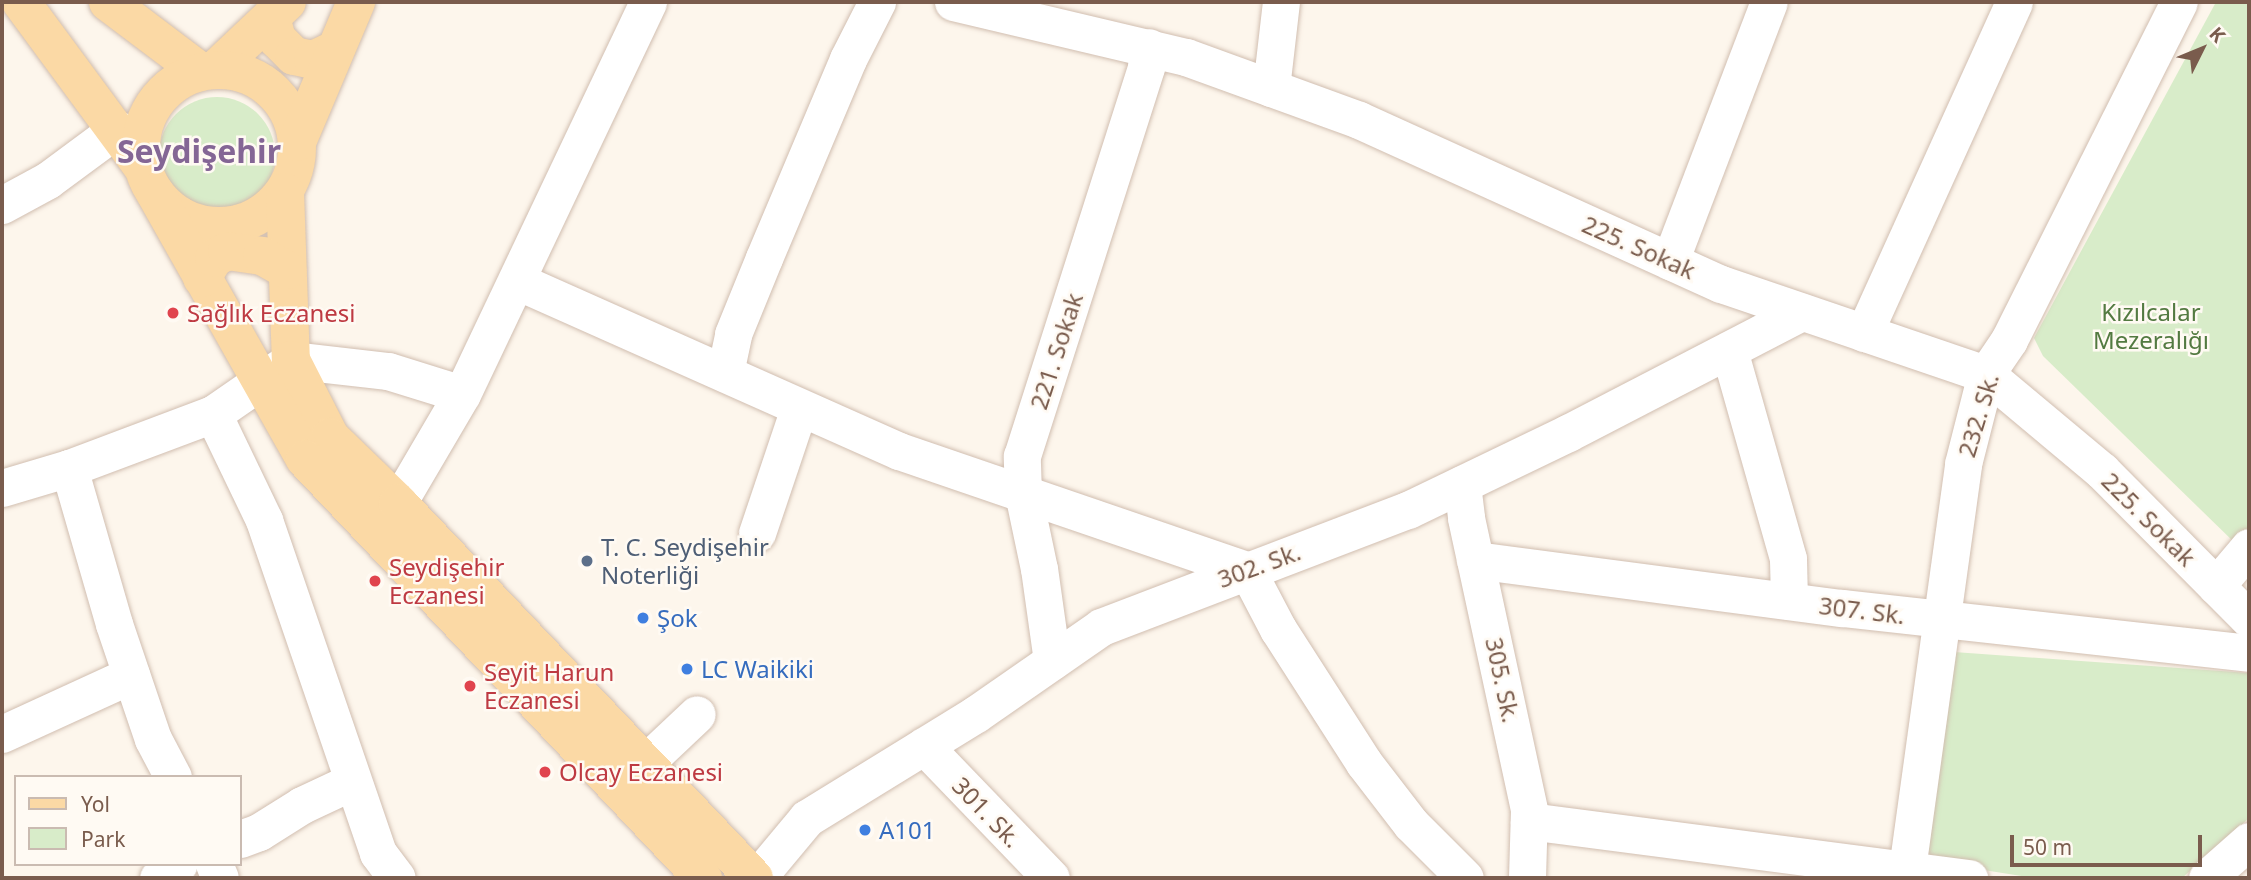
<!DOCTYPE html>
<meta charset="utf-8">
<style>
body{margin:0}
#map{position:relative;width:2251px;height:880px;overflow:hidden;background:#fdf6ec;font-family:"Noto Sans",sans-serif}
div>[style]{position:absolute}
.green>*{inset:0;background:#d8ecc9}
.round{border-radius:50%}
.roads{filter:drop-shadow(0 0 2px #d1beb0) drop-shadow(0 0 2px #d1beb0)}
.minor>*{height:37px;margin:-18.5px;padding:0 18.5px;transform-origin:18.5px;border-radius:18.5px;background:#fff}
.major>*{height:38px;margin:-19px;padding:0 19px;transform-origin:19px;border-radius:19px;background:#fbd9a5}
.major>.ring{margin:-19px;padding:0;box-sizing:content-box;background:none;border:38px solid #fbd9a5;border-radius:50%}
.dots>*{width:19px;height:19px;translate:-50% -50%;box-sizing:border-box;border:4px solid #fffaf3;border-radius:50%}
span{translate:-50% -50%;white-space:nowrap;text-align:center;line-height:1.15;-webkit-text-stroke:5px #fffaf3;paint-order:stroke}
.street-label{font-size:24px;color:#7a5c4d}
.park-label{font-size:24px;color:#537a41}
.health-label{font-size:24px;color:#be3a42}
.left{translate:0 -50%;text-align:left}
.service-label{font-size:24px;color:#4e5e75}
.shop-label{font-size:24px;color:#366cbe}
.district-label{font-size:32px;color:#846695;font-weight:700}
.frame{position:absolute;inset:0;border:4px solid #7a5c4d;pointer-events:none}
.legend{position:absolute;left:14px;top:775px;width:228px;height:91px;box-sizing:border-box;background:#fffaf3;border:2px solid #cabbb1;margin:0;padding:9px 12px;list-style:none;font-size:21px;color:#7a5c4d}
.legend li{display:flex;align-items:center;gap:14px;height:35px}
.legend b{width:35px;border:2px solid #cabbb1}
.north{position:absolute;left:2167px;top:14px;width:70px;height:70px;-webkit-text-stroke:5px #fffaf3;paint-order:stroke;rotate:47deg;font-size:19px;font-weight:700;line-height:28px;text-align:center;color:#7a5c4d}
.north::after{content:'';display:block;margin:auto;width:24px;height:32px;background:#7a5c4d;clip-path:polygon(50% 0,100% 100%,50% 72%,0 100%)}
.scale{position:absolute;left:2010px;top:835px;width:192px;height:32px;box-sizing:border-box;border:4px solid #7a5c4d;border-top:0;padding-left:9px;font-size:21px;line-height:24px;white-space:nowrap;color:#7a5c4d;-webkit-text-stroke:5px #fffaf3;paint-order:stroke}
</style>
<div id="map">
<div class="green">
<div style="clip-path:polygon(2216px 2px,2249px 2px,2249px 530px,2238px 546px,2043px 356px,2034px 338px)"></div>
<div class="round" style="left:159px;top:97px;width:116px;height:116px"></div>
<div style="clip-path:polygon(1954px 652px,2249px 673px,2249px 818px,2182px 878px,2034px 878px,1927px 861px)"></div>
</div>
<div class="roads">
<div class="minor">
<div style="left:953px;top:2px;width:239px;rotate:13.3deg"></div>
<div style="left:1186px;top:57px;width:184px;rotate:20deg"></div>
<div style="left:1359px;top:120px;width:397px;rotate:24.4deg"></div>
<div style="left:1721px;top:284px;width:280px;rotate:18.8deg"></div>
<div style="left:1986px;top:374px;width:151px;rotate:39.9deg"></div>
<div style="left:2102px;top:471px;width:209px;rotate:45.2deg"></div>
<div style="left:1271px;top:88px;width:87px;rotate:-83.4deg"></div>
<div style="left:2px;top:205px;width:52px;rotate:-28.5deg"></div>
<div style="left:48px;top:180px;width:86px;rotate:-36.5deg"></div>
<div style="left:1670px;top:261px;width:277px;rotate:-69.1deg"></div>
<div style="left:517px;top:281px;width:418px;rotate:24deg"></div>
<div style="left:899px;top:451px;width:368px;rotate:18.9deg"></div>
<div style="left:1247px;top:570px;width:67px;rotate:62.3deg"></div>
<div style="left:1278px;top:629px;width:159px;rotate:57.3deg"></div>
<div style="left:1364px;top:763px;width:77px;rotate:52.4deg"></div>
<div style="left:1411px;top:824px;width:76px;rotate:45deg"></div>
<div style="left:1864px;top:333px;width:363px;rotate:-65.6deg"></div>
<div style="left:1729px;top:350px;width:217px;rotate:74.2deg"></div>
<div style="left:1788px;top:559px;width:42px;rotate:88.6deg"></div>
<div style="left:725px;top:373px;width:40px;rotate:-78deg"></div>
<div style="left:733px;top:334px;width:82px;rotate:-67.8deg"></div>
<div style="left:764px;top:258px;width:216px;rotate:-67.1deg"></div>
<div style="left:848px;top:59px;width:64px;rotate:-63deg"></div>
<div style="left:213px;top:414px;width:118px;rotate:64.3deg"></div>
<div style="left:264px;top:520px;width:352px;rotate:71.1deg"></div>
<div style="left:378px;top:853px;width:31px;rotate:53deg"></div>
<div style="left:69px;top:468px;width:162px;rotate:73.9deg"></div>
<div style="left:114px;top:624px;width:121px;rotate:71.3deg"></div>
<div style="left:153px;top:739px;width:43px;rotate:62.2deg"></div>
<div style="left:1462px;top:484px;width:34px;rotate:83deg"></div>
<div style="left:1466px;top:518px;width:299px;rotate:77.8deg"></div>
<div style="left:1529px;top:810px;width:68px;rotate:91.7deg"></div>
<div style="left:2px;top:488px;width:70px;rotate:-16.6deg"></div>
<div style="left:69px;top:468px;width:154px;rotate:-20.6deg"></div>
<div style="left:213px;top:414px;width:95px;rotate:-34.7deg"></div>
<div style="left:291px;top:360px;width:98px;rotate:6.5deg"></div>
<div style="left:388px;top:371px;width:77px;rotate:17.3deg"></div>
<div style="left:398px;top:503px;width:126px;rotate:-59.6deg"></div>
<div style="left:462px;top:394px;width:434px;rotate:-64.6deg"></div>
<div style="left:757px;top:533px;width:122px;rotate:-71.4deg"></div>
<div style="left:1475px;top:560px;width:370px;rotate:7.5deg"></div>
<div style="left:1842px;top:608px;width:409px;rotate:6.3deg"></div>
<div style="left:2216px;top:586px;width:51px;rotate:-49.8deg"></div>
<div style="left:1052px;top:661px;width:93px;rotate:-98deg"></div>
<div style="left:1039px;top:569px;width:78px;rotate:-101.9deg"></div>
<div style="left:1023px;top:493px;width:37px;rotate:-92deg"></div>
<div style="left:1022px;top:456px;width:408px;rotate:-72.3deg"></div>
<div style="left:1146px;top:67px;width:20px;rotate:-81deg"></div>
<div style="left:2px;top:734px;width:142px;rotate:-24.6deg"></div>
<div style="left:924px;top:746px;width:183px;rotate:46.1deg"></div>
<div style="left:645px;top:763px;width:71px;rotate:-43.3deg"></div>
<div style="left:1529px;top:821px;width:444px;rotate:7.4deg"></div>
<div style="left:240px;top:839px;width:20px;rotate:-20deg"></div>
<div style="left:259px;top:832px;width:51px;rotate:-32.1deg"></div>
<div style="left:302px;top:805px;width:56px;rotate:-25.2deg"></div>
<div style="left:214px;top:864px;width:15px;rotate:67deg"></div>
<div style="left:1907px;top:869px;width:409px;rotate:-82.1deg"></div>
<div style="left:1963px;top:464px;width:93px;rotate:-75.7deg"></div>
<div style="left:1986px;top:374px;width:41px;rotate:-55.9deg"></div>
<div style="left:2009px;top:340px;width:378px;rotate:-63.3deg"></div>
<div style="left:158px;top:878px;width:25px;rotate:-34deg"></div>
<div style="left:757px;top:878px;width:78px;rotate:-50.2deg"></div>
<div style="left:807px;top:818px;width:198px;rotate:-31.6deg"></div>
<div style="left:976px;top:714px;width:152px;rotate:-34.8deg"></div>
<div style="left:1101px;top:627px;width:329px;rotate:-20.9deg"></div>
<div style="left:1408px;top:510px;width:178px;rotate:-25.7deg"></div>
<div style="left:1568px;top:433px;width:263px;rotate:-27.4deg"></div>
<div style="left:2207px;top:878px;width:56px;rotate:-41.4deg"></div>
</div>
<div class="major">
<div style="left:21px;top:2px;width:207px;rotate:53.6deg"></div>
<div style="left:108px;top:2px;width:116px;rotate:37deg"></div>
<div style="left:271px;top:17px;width:23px;rotate:75deg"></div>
<div style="left:277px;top:39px;width:24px;rotate:45deg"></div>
<div style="left:294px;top:56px;width:19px;rotate:12deg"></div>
<div style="left:313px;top:60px;width:23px;rotate:-25deg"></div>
<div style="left:215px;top:70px;width:99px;rotate:-43.4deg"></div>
<div class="ring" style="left:141px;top:70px;width:118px;height:118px"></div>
<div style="left:297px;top:142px;width:152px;rotate:-67.1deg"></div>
<div style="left:285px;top:192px;width:168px;rotate:88deg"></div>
<div style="left:291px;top:360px;width:86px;rotate:63.1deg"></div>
<div style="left:330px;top:437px;width:95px;rotate:44.1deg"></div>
<div style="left:398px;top:503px;width:517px;rotate:46.49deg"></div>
<div style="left:155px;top:193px;width:305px;rotate:60.6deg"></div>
<div style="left:305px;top:459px;width:578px;rotate:46.47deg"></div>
<div style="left:202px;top:278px;width:23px;rotate:-59deg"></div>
<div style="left:214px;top:258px;width:15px;rotate:-28deg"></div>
<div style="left:227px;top:251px;width:35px;rotate:8deg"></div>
<div style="left:262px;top:256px;width:29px;rotate:29deg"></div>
</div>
</div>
<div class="dots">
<div style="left:173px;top:313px;background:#e0444e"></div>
<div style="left:587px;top:561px;background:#5c6f8a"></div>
<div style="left:375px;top:581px;background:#e0444e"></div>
<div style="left:643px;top:618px;background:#3f7fe0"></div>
<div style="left:687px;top:669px;background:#3f7fe0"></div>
<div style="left:470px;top:686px;background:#e0444e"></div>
<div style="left:545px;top:772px;background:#e0444e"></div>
<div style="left:865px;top:830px;background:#3f7fe0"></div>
</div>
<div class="street-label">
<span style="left:1639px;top:247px;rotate:24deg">225. Sokak</span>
<span style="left:1056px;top:351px;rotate:-72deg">221. Sokak</span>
<span style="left:1978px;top:415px;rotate:-73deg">232. Sk.</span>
<span style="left:2149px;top:519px;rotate:45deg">225. Sokak</span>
<span style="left:1259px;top:565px;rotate:-20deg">302. Sk.</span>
<span style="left:1862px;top:610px;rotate:7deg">307. Sk.</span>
<span style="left:1503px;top:680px;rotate:78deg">305. Sk.</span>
<span style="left:987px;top:812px;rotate:46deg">301. Sk.</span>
</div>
<div class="park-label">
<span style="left:2151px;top:326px">Kızılcalar<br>Mezeralığı</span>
</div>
<div class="health-label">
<span class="left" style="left:187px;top:313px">Sağlık Eczanesi</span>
<span class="left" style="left:389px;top:581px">Seydişehir<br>Eczanesi</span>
<span class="left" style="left:484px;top:686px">Seyit Harun<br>Eczanesi</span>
<span class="left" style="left:559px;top:772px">Olcay Eczanesi</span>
</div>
<div class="service-label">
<span class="left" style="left:601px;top:561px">T. C. Seydişehir<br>Noterliği</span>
</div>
<div class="shop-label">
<span class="left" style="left:657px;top:618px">Şok</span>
<span class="left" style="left:701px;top:669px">LC Waikiki</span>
<span class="left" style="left:879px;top:830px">A101</span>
</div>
<div class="district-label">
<span style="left:199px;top:151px">Seydişehir</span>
</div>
<div class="frame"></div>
<ul class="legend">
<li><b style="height:9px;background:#fbd9a5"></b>Yol</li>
<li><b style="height:19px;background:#d8ecc9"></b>Park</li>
</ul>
<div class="north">K</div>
<div class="scale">50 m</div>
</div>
